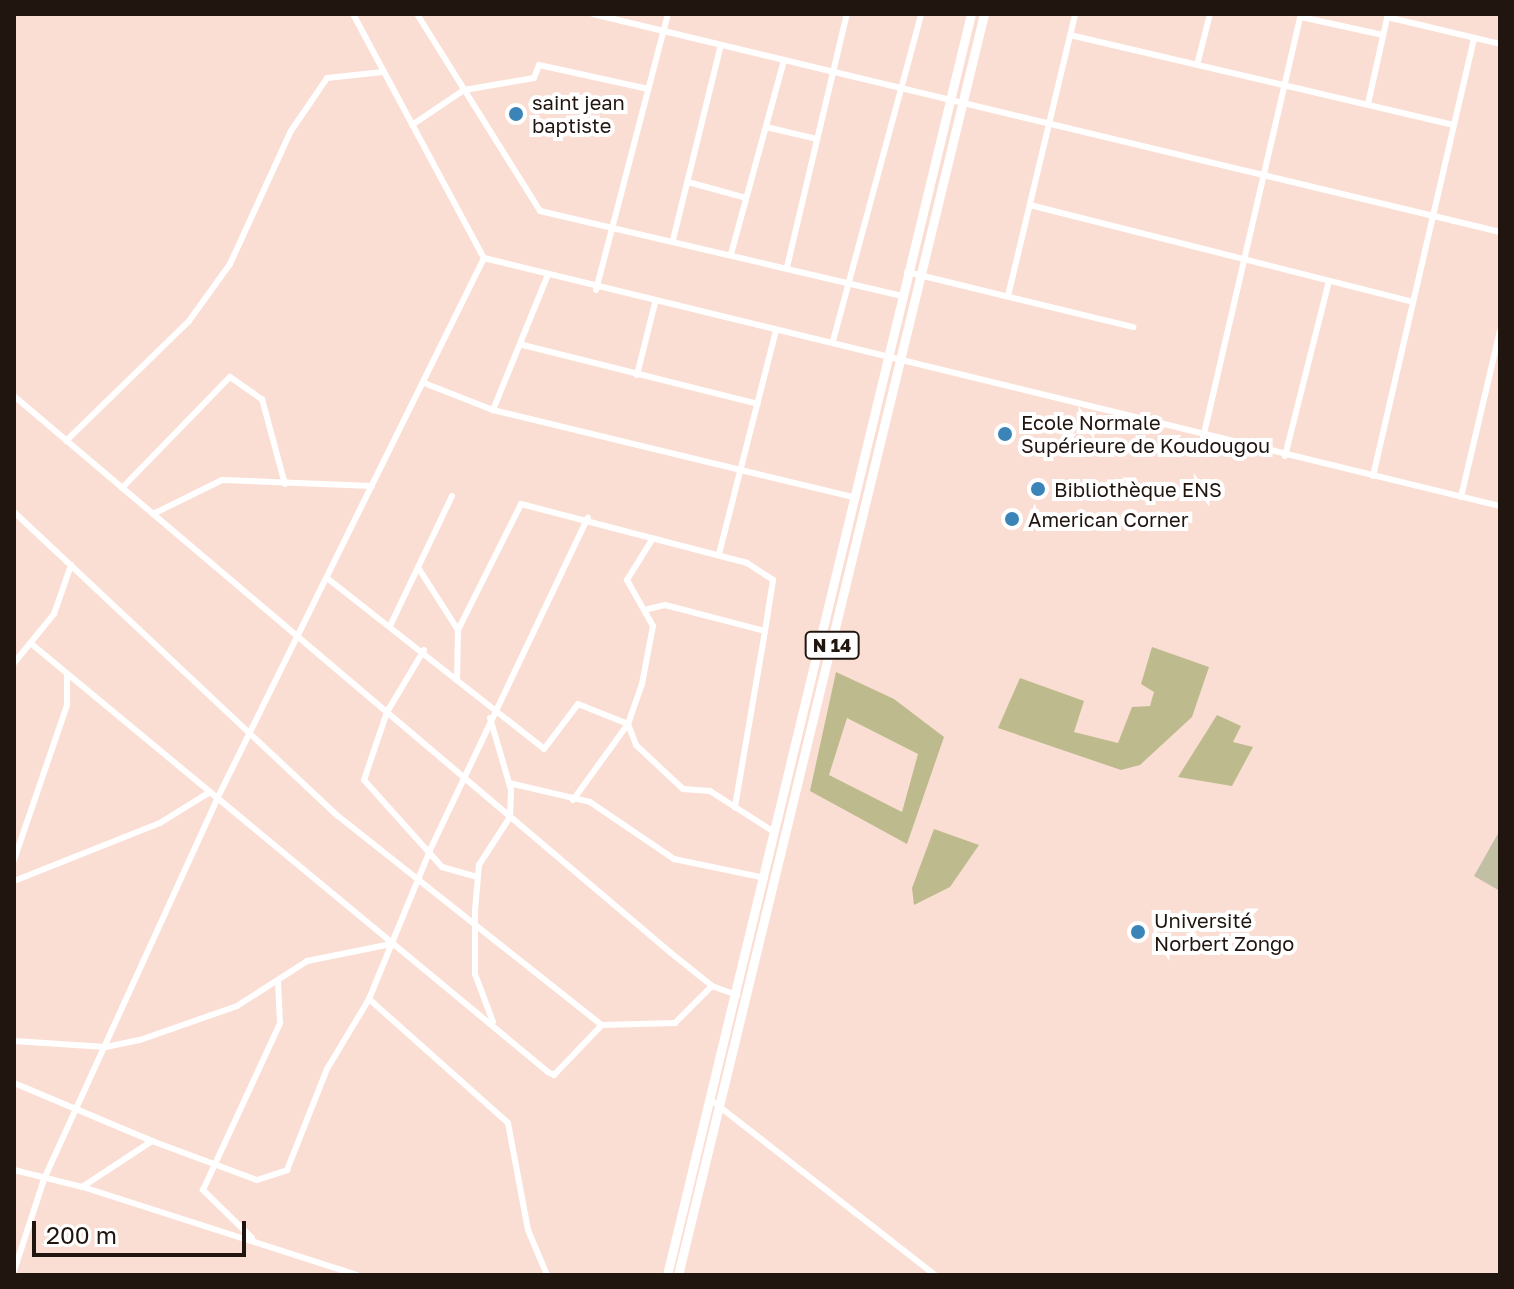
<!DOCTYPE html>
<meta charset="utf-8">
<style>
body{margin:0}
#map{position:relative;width:1514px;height:1289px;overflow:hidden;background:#fbded3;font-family:"Golos Text",sans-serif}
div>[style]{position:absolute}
.green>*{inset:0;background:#c1c0a4}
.forest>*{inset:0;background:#bdbb8d}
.minor>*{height:6px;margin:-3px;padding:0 3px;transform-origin:3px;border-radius:3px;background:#fff}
.primary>*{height:9px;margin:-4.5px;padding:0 4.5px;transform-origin:4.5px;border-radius:4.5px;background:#fff}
.dots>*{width:22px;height:22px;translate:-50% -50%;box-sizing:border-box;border:4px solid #fff;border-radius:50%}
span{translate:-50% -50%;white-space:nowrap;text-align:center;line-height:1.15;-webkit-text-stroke:8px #fff;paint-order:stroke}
.shield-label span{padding:2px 6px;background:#fff;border:2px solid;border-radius:6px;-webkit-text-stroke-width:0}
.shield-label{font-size:18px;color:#211510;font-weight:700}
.poi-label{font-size:20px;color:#211510}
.left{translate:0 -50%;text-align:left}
.frame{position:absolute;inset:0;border:16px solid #211510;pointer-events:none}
.scale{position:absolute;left:32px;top:1221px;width:214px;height:36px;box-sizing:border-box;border:4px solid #211510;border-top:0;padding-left:10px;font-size:24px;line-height:28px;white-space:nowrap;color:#211510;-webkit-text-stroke:6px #fff;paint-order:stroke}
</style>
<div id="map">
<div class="green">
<div style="clip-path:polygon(1500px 830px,1500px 891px,1474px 876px)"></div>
</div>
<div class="forest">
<div style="clip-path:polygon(1152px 647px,1209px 667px,1192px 717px,1140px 765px,1121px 770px,998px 728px,1020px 678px,1084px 701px,1074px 732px,1118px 743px,1132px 707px,1150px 706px,1154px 692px,1141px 684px)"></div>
<div style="clip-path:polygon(evenodd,836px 672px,894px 699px,944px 737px,907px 844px,810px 791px,836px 672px,847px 718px,918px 754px,902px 812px,829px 775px,847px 718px)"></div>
<div style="clip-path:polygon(1217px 715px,1241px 726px,1233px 742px,1253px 747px,1232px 786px,1178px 777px)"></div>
<div style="clip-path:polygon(934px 829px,979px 845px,950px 887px,914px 905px,912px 888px)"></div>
</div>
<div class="minor">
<div style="left:353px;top:14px;width:277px;rotate:61.8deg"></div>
<div style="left:484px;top:258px;width:1046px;rotate:13.72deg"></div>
<div style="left:417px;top:14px;width:232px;rotate:58deg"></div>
<div style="left:540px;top:211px;width:371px;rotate:13.2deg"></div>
<div style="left:593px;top:14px;width:933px;rotate:13.51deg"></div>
<div style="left:1301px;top:17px;width:84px;rotate:12.4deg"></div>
<div style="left:1387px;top:17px;width:116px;rotate:13.4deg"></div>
<div style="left:1070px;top:35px;width:394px;rotate:13.2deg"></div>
<div style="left:1197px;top:65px;width:53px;rotate:-75.7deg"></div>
<div style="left:1368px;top:104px;width:92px;rotate:-77.5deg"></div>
<div style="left:412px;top:125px;width:63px;rotate:-33.9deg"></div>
<div style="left:464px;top:90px;width:71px;rotate:-9.7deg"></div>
<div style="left:534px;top:78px;width:14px;rotate:-69deg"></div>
<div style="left:539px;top:65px;width:112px;rotate:12.4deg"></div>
<div style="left:766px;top:127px;width:52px;rotate:13.2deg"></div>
<div style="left:688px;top:182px;width:60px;rotate:15.4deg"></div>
<div style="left:1030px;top:205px;width:395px;rotate:14.2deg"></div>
<div style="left:673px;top:240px;width:201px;rotate:-76.2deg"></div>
<div style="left:731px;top:254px;width:201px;rotate:-74.7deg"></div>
<div style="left:787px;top:267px;width:260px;rotate:-76.7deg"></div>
<div style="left:907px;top:272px;width:233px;rotate:13.7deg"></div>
<div style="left:547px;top:277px;width:144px;rotate:112.1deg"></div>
<div style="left:493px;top:410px;width:374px;rotate:13.6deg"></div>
<div style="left:596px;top:290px;width:285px;rotate:-75.4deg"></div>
<div style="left:1008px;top:296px;width:290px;rotate:-76.6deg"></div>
<div style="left:833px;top:341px;width:339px;rotate:-74.9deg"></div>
<div style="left:523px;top:345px;width:242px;rotate:14.1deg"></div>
<div style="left:637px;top:375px;width:74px;rotate:-76deg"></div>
<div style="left:424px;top:383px;width:74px;rotate:21.4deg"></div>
<div style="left:14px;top:396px;width:861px;rotate:40.29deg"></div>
<div style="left:671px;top:953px;width:53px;rotate:38.8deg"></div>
<div style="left:712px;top:986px;width:27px;rotate:20deg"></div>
<div style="left:1203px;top:438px;width:435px;rotate:-77deg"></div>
<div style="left:66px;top:441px;width:172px;rotate:-44.3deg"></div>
<div style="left:189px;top:321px;width:70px;rotate:-54.3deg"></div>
<div style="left:230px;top:264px;width:146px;rotate:-65.4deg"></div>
<div style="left:291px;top:131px;width:64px;rotate:-55.8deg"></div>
<div style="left:327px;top:78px;width:56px;rotate:-6.1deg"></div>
<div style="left:1285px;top:456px;width:180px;rotate:-75.9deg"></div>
<div style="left:1373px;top:476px;width:449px;rotate:-77deg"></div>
<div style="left:122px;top:488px;width:155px;rotate:-45.8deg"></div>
<div style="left:230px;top:377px;width:39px;rotate:35deg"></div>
<div style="left:262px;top:399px;width:88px;rotate:74.9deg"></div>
<div style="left:1461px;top:497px;width:171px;rotate:-76.8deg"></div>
<div style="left:14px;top:512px;width:444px;rotate:43.2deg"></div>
<div style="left:338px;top:816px;width:337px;rotate:38.4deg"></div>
<div style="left:153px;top:514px;width:77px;rotate:-26.2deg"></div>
<div style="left:222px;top:480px;width:150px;rotate:2.3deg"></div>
<div style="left:719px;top:554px;width:231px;rotate:-75.7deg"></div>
<div style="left:419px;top:569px;width:72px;rotate:57.4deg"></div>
<div style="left:458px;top:630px;width:50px;rotate:91.1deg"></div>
<div style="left:327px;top:578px;width:276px;rotate:38.2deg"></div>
<div style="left:544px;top:749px;width:56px;rotate:-52.9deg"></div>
<div style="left:578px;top:704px;width:54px;rotate:21.8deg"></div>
<div style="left:628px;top:724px;width:22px;rotate:69deg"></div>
<div style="left:636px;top:745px;width:64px;rotate:43.1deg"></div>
<div style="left:683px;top:789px;width:27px;rotate:4deg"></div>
<div style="left:710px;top:791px;width:76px;rotate:32.6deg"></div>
<div style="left:648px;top:609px;width:17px;rotate:-13deg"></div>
<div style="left:665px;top:605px;width:103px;rotate:14.6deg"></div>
<div style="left:765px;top:631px;width:179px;rotate:99.7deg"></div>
<div style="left:390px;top:626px;width:144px;rotate:-64.5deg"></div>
<div style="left:458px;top:630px;width:141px;rotate:-63.4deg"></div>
<div style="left:521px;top:504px;width:234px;rotate:14.6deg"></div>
<div style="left:747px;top:563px;width:31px;rotate:33deg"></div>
<div style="left:773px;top:580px;width:52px;rotate:98.9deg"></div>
<div style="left:34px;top:646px;width:668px;rotate:39.65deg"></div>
<div style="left:548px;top:1072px;width:7px;rotate:27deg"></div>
<div style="left:554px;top:1075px;width:69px;rotate:-46.2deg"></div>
<div style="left:602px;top:1025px;width:73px;rotate:-1.6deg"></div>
<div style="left:675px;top:1023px;width:52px;rotate:-45deg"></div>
<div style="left:424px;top:650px;width:72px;rotate:120.8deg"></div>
<div style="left:387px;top:712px;width:72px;rotate:108.7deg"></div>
<div style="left:364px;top:780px;width:117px;rotate:48.1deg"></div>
<div style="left:442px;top:867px;width:37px;rotate:16deg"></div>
<div style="left:14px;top:663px;width:63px;rotate:-50.8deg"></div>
<div style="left:54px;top:614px;width:52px;rotate:-70.9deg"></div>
<div style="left:490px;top:718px;width:75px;rotate:73.7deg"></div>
<div style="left:511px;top:790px;width:27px;rotate:92deg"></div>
<div style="left:510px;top:817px;width:57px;rotate:122.9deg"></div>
<div style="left:479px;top:865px;width:46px;rotate:95deg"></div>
<div style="left:475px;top:911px;width:63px;rotate:90deg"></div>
<div style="left:475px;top:974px;width:51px;rotate:69.4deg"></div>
<div style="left:509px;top:783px;width:83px;rotate:13.2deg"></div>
<div style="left:590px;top:802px;width:102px;rotate:34.2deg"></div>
<div style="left:674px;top:859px;width:93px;rotate:11.8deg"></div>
<div style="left:573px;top:800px;width:94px;rotate:-54.1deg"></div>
<div style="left:628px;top:724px;width:42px;rotate:-70.7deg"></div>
<div style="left:642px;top:684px;width:59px;rotate:-79.3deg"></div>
<div style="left:653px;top:626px;width:53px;rotate:-119.5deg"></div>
<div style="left:627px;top:580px;width:49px;rotate:-58.2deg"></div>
<div style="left:14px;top:860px;width:164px;rotate:-71.1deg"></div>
<div style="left:67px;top:705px;width:31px;rotate:-90deg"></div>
<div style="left:14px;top:881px;width:157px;rotate:-21.7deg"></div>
<div style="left:160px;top:823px;width:59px;rotate:-31.8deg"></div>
<div style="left:369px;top:999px;width:186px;rotate:41.7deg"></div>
<div style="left:508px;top:1123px;width:109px;rotate:79.4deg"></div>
<div style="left:528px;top:1230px;width:49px;rotate:67.1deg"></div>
<div style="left:14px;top:1041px;width:92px;rotate:3.7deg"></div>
<div style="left:106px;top:1047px;width:35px;rotate:-12deg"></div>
<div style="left:140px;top:1040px;width:103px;rotate:-19.3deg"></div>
<div style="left:237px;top:1006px;width:83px;rotate:-32.7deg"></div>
<div style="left:307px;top:961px;width:86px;rotate:-11.4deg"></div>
<div style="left:14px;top:1083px;width:150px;rotate:22.8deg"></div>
<div style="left:711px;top:1100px;width:284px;rotate:38deg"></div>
<div style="left:14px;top:1170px;width:70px;rotate:14deg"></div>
<div style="left:82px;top:1187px;width:84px;rotate:-33.3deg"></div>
<div style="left:152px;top:1141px;width:112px;rotate:20.4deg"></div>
<div style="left:257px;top:1180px;width:32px;rotate:-18deg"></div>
<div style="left:287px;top:1170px;width:109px;rotate:-68.4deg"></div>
<div style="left:327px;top:1069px;width:82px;rotate:-59deg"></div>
<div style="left:369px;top:999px;width:161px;rotate:-67.7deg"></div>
<div style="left:430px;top:850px;width:368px;rotate:-64.6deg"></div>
<div style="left:83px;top:1187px;width:288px;rotate:17.8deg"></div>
<div style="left:252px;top:1238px;width:69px;rotate:-135.6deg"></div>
<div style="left:203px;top:1190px;width:184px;rotate:-65.2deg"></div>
<div style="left:280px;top:1023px;width:42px;rotate:-92.7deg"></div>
<div style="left:14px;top:1271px;width:97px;rotate:-71.9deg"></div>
<div style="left:44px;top:1179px;width:418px;rotate:-65.5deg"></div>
<div style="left:217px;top:799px;width:603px;rotate:-63.73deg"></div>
</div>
<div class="primary">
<div style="left:667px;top:1275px;width:1297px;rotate:-76.45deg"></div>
<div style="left:678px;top:1275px;width:1298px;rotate:-76.36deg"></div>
</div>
<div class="dots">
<div style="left:516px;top:114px;background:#3a84b8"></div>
<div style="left:1005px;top:434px;background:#3a84b8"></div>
<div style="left:1038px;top:489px;background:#3a84b8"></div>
<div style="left:1012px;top:519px;background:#3a84b8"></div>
<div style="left:1138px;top:932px;background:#3a84b8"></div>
</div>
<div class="shield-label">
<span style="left:832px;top:645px">N 14</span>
</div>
<div class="poi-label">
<span class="left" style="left:532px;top:114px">saint jean<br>baptiste</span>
<span class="left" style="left:1021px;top:434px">Ecole Normale<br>Supérieure de Koudougou</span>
<span class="left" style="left:1054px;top:489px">Bibliothèque ENS</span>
<span class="left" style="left:1028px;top:519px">American Corner</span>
<span class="left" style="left:1154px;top:932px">Université<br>Norbert Zongo</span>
</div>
<div class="frame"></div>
<div class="scale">200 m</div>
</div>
